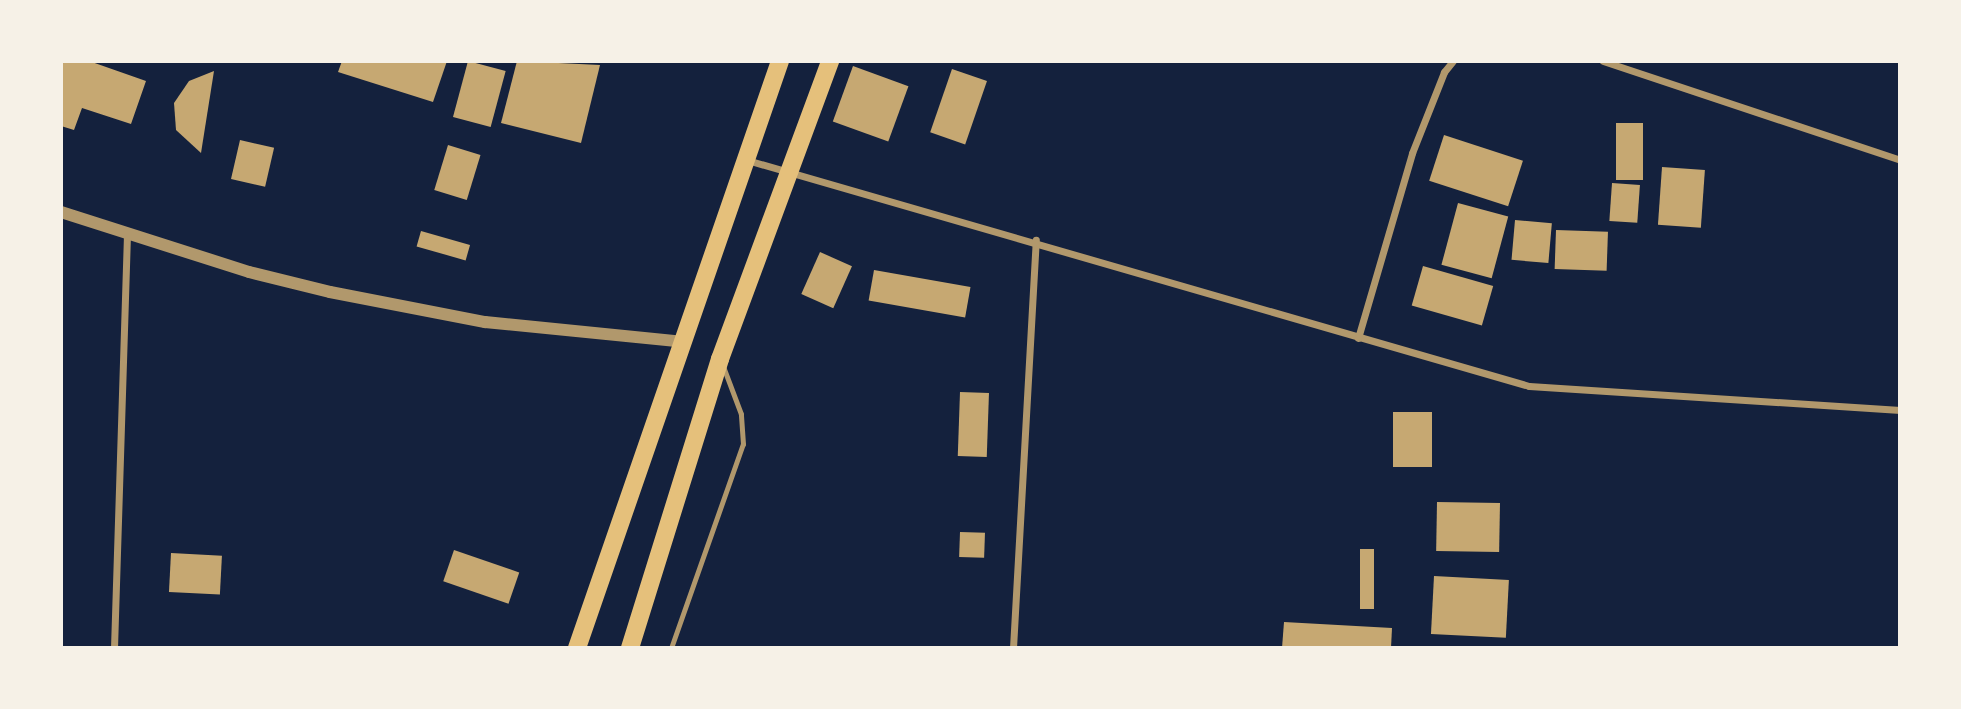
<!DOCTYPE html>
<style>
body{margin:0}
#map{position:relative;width:1961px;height:709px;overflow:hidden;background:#14213d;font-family:"Sofia Sans Condensed",sans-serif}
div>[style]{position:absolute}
.building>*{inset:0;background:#c6a872;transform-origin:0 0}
.service>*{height:5px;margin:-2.5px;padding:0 2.5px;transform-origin:2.5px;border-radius:2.5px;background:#b1986c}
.minor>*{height:7px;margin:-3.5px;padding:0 3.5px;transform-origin:3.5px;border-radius:3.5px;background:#b1986c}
.tertiary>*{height:12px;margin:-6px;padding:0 6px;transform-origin:6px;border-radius:6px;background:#b1986c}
.primary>*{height:18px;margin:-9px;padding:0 9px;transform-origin:9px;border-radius:9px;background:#e5c07b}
span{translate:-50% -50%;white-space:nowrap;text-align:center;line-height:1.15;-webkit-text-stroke:7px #f6f1e7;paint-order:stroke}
.frame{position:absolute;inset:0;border:63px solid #f6f1e7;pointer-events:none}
</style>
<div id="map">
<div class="building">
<div style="clip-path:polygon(61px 61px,89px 61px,146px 81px,131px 124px,82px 108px,74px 130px,61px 126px)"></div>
<div style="clip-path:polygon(342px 61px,447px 61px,433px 102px,338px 72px)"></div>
<div style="left:468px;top:61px;width:39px;height:58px;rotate:15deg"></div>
<div style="clip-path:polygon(517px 61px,600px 65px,581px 143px,501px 123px)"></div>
<div style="left:853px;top:66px;width:59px;height:59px;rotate:20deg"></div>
<div style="left:952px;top:69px;width:37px;height:67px;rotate:19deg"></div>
<div style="clip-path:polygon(214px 71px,201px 153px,176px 130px,174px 103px,189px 81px)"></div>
<div style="left:1616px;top:123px;width:27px;height:57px"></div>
<div style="left:1444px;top:135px;width:83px;height:48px;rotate:18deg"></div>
<div style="left:240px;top:140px;width:35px;height:40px;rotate:13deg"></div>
<div style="left:448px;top:145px;width:34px;height:47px;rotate:17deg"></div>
<div style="left:1662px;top:167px;width:43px;height:58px;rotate:4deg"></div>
<div style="left:1612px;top:183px;width:28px;height:38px;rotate:4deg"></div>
<div style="left:1458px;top:203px;width:52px;height:64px;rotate:15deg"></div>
<div style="left:1515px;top:220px;width:37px;height:40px;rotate:5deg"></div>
<div style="left:1556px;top:230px;width:52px;height:39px;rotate:2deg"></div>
<div style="left:421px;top:231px;width:51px;height:16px;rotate:16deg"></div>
<div style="left:820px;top:252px;width:35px;height:46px;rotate:24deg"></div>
<div style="left:1423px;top:266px;width:73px;height:41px;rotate:16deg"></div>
<div style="left:874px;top:270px;width:98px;height:31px;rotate:10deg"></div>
<div style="left:960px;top:392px;width:29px;height:64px;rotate:2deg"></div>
<div style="left:1393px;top:412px;width:39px;height:55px"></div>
<div style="left:1437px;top:502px;width:63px;height:49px;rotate:1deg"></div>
<div style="left:960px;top:532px;width:25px;height:25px;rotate:2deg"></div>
<div style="left:1360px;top:549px;width:14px;height:60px"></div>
<div style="left:454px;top:550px;width:69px;height:33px;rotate:19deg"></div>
<div style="left:171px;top:553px;width:51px;height:39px;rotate:3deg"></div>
<div style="left:1434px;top:576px;width:75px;height:58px;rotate:3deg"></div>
<div style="clip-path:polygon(1284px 622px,1392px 628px,1391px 648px,1282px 648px)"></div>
</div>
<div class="service">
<div style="left:671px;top:648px;width:216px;rotate:-70.6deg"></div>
<div style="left:743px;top:444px;width:30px;rotate:-94deg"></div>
<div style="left:741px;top:414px;width:51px;rotate:-110.6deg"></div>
</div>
<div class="minor">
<div style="left:1603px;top:61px;width:313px;rotate:18.4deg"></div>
<div style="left:747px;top:160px;width:814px;rotate:16.12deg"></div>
<div style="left:1529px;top:386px;width:372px;rotate:3.7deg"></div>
<div style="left:1358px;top:338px;width:193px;rotate:-73.7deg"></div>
<div style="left:1412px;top:153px;width:87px;rotate:-68.4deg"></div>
<div style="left:1444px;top:72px;width:14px;rotate:-51deg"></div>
<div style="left:114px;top:648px;width:415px;rotate:-88.2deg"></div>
<div style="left:1013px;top:648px;width:409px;rotate:-86.8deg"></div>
</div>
<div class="tertiary">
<div style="left:61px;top:212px;width:197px;rotate:17.7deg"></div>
<div style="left:249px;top:272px;width:83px;rotate:13.9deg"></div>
<div style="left:330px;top:292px;width:158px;rotate:11deg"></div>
<div style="left:485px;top:322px;width:200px;rotate:5.7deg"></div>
</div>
<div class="primary">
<div style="left:577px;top:648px;width:621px;rotate:-70.92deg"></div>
<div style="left:630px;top:648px;width:303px;rotate:-72.7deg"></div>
<div style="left:720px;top:359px;width:318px;rotate:-69.7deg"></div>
</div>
<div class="frame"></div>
</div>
